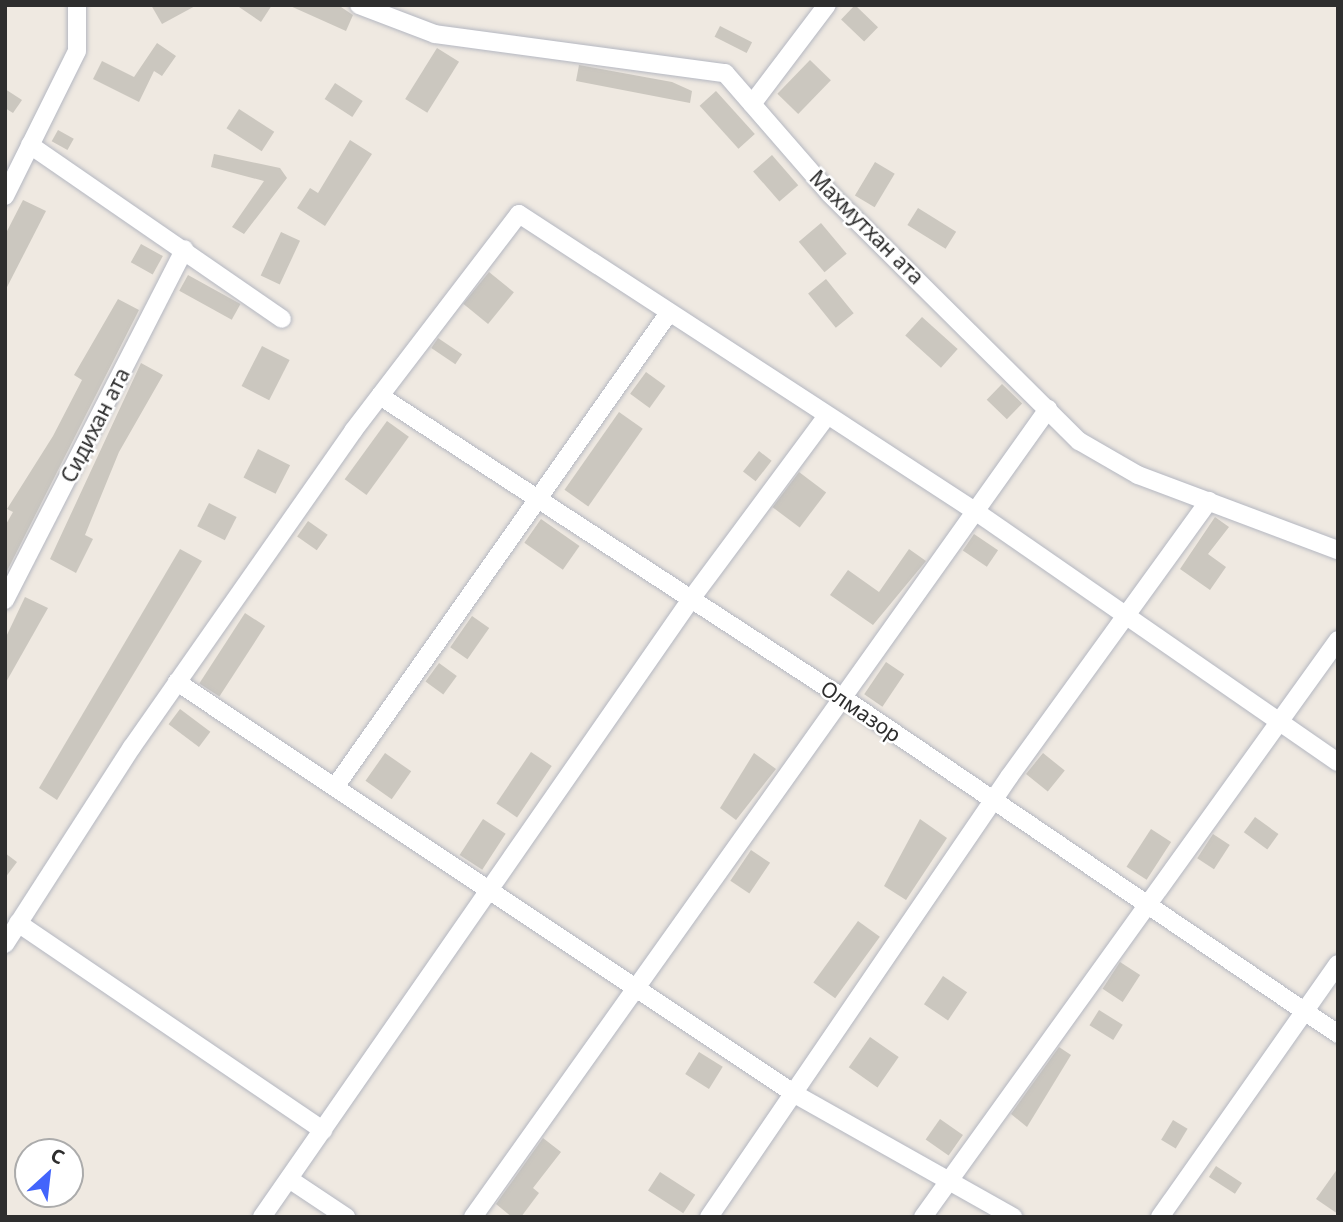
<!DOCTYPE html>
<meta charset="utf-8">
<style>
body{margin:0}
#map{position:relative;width:1343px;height:1222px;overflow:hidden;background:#efe9e1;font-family:"Noto Sans",sans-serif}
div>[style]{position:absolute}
.building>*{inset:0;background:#cbc7bf;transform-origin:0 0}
.roads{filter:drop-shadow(0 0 2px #b4b7c1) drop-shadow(0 0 2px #b4b7c1)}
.minor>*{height:18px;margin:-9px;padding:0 9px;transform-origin:9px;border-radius:9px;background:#fff}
span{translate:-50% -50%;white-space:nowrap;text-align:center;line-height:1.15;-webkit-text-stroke:5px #fff;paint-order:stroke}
.street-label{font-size:21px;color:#2e2e2e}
.frame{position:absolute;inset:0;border:7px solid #2e2e2e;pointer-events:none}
.north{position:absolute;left:14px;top:1138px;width:70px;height:70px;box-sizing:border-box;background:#fff;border:2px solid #ababab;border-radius:50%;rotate:27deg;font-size:19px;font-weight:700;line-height:28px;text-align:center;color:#2e2e2e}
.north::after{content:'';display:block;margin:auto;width:24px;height:32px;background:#4264fb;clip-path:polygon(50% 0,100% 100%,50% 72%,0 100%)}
</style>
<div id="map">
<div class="building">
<div style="clip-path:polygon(151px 5px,197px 5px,162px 24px)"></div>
<div style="clip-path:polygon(236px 5px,272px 5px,261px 22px)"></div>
<div style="clip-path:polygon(288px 5px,338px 5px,353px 15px,346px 31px)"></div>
<div style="left:855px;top:5px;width:32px;height:20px;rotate:44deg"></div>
<div style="left:720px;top:26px;width:36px;height:12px;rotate:27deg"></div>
<div style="clip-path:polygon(157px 43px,176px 56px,162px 76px,154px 71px,139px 102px,93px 79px,102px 61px,134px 77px)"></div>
<div style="left:437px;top:48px;width:26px;height:60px;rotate:32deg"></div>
<div style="left:810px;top:60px;width:29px;height:47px;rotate:44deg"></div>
<div style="clip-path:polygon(579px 65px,672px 82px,692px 91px,690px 103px,576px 81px)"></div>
<div style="left:335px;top:83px;width:33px;height:19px;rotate:33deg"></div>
<div style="clip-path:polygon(5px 89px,22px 100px,13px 113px,5px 108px)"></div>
<div style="left:716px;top:91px;width:58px;height:22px;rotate:48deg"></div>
<div style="left:239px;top:109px;width:42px;height:23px;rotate:33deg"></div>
<div style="left:58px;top:130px;width:18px;height:13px;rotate:29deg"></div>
<div style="clip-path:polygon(350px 140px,372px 154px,325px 226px,297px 208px,310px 188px,318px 193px)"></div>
<div style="clip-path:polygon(214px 154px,280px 168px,287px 178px,244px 234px,232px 227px,264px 181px,211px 167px)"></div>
<div style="left:772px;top:155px;width:40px;height:25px;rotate:49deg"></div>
<div style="left:875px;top:162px;width:23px;height:39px;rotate:31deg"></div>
<div style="clip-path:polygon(23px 200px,46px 211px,5px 291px,5px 235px)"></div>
<div style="left:918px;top:208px;width:45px;height:20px;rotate:32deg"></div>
<div style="left:821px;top:223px;width:40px;height:29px;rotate:50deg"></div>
<div style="left:281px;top:232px;width:21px;height:48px;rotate:25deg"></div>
<div style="left:141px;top:244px;width:25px;height:21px;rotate:29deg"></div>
<div style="left:489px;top:272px;width:32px;height:41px;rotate:39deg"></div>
<div style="left:188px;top:275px;width:60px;height:18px;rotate:29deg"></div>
<div style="left:826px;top:279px;width:44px;height:23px;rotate:51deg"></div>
<div style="clip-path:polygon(118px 299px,139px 310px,5px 575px,5px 526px,13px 512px,7px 509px,53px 436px,82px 380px,74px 375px)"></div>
<div style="left:922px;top:317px;width:48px;height:25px;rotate:42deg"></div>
<div style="left:438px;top:338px;width:29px;height:12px;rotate:34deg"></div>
<div style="left:262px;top:346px;width:31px;height:45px;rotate:27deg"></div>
<div style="clip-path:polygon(141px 363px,163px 375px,119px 452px,85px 535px,93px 539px,76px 573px,50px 559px)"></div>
<div style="left:646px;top:372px;width:24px;height:27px;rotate:36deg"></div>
<div style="left:1002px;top:384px;width:28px;height:22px;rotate:44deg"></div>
<div style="left:619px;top:412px;width:29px;height:95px;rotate:35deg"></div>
<div style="left:387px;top:421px;width:27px;height:72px;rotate:36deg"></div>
<div style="left:258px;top:449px;width:36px;height:32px;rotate:27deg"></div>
<div style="left:759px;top:451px;width:16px;height:26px;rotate:38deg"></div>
<div style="left:799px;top:472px;width:34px;height:44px;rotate:37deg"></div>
<div style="left:209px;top:503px;width:31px;height:26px;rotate:27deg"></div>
<div style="clip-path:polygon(1215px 517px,1229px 527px,1208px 554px,1226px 567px,1210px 590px,1180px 569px)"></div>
<div style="left:541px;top:519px;width:47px;height:29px;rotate:35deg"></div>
<div style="left:308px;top:521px;width:24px;height:19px;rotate:35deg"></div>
<div style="left:974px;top:534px;width:29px;height:20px;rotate:34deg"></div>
<div style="clip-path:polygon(180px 549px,202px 561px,57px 800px,39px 788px)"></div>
<div style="clip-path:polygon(909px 549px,926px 561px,873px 625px,830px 595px,848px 570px,879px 592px)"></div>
<div style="clip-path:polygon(25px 597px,48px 608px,5px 684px,5px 639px)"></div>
<div style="left:245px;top:613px;width:24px;height:84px;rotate:33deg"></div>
<div style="left:472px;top:616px;width:21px;height:38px;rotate:35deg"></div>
<div style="left:886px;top:662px;width:22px;height:39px;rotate:34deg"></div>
<div style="left:439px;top:663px;width:22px;height:23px;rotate:36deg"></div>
<div style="left:180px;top:709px;width:38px;height:19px;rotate:37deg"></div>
<div style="left:531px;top:752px;width:25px;height:62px;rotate:34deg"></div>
<div style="left:385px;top:753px;width:32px;height:34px;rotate:35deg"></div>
<div style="clip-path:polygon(754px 753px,776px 769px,736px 820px,720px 808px)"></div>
<div style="left:1043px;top:753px;width:28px;height:27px;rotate:39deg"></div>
<div style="left:1255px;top:817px;width:29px;height:19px;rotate:36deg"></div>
<div style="left:483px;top:819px;width:27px;height:43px;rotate:33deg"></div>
<div style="clip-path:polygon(920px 819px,947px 838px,906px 900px,884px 886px)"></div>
<div style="left:1151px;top:829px;width:24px;height:45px;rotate:33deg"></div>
<div style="left:1213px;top:834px;width:20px;height:29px;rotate:33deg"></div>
<div style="left:751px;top:850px;width:23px;height:37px;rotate:34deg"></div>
<div style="clip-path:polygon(5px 853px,17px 862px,5px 878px)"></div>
<div style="left:858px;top:921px;width:27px;height:76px;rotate:36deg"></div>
<div style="left:1120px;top:962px;width:24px;height:32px;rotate:33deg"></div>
<div style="left:943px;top:976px;width:29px;height:34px;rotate:34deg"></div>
<div style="left:1099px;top:1010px;width:28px;height:18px;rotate:32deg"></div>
<div style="left:870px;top:1037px;width:35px;height:37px;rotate:35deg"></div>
<div style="clip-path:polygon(1059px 1047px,1071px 1055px,1027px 1127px,1011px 1114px)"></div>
<div style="left:699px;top:1052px;width:28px;height:26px;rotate:32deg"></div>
<div style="left:940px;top:1119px;width:28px;height:25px;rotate:35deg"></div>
<div style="left:1173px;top:1120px;width:17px;height:23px;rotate:31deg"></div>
<div style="clip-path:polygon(543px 1138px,561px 1152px,533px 1188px,539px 1193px,521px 1217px,512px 1217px,496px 1204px)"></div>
<div style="left:1216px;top:1166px;width:31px;height:13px;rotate:33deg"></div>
<div style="clip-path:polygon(1338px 1168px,1338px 1214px,1316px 1199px)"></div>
<div style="left:660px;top:1172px;width:42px;height:22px;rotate:33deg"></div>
</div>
<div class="roads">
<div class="minor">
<div style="left:359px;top:5px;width:81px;rotate:20.9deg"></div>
<div style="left:435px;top:34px;width:293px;rotate:7.7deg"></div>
<div style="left:725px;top:73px;width:160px;rotate:49deg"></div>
<div style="left:830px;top:194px;width:351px;rotate:44.8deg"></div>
<div style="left:1079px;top:441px;width:68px;rotate:30deg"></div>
<div style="left:1138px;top:475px;width:214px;rotate:20.6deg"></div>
<div style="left:752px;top:104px;width:124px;rotate:-52.9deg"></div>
<div style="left:30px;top:145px;width:306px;rotate:34.6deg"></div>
<div style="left:5px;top:196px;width:162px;rotate:-63.6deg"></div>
<div style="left:77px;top:51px;width:46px;rotate:-90deg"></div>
<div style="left:380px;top:396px;width:553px;rotate:33.12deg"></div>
<div style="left:843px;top:698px;width:598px;rotate:34.17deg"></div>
<div style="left:5px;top:600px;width:394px;rotate:-62.9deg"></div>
<div style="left:177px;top:682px;width:741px;rotate:33.71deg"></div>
<div style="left:793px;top:1093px;width:253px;rotate:29.4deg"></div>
<div style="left:335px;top:787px;width:578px;rotate:-54.85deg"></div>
<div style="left:18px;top:923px;width:369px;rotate:34.2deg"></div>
<div style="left:5px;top:944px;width:234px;rotate:-57.2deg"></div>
<div style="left:132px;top:747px;width:386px;rotate:-55deg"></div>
<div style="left:353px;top:431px;width:273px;rotate:-52.6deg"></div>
<div style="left:519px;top:214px;width:544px;rotate:33.08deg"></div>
<div style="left:975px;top:511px;width:441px;rotate:34.7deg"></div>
<div style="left:289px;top:1179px;width:69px;rotate:33.7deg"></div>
<div style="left:262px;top:1217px;width:752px;rotate:-55.23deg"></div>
<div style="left:691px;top:599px;width:228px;rotate:-53.4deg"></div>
<div style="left:473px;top:1217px;width:992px;rotate:-54.56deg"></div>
<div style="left:709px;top:1217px;width:533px;rotate:-55.71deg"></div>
<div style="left:1009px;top:777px;width:341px;rotate:-54.1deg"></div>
<div style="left:923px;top:1217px;width:711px;rotate:-54.27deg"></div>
<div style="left:1160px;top:1217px;width:309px;rotate:-54.9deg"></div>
</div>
</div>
<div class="street-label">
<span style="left:867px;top:227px;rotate:45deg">Махмутхан ата</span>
<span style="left:95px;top:425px;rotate:-63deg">Сидихан ата</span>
<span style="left:861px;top:711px;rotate:34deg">Олмазор</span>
</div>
<div class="frame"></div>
<div class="north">С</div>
</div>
